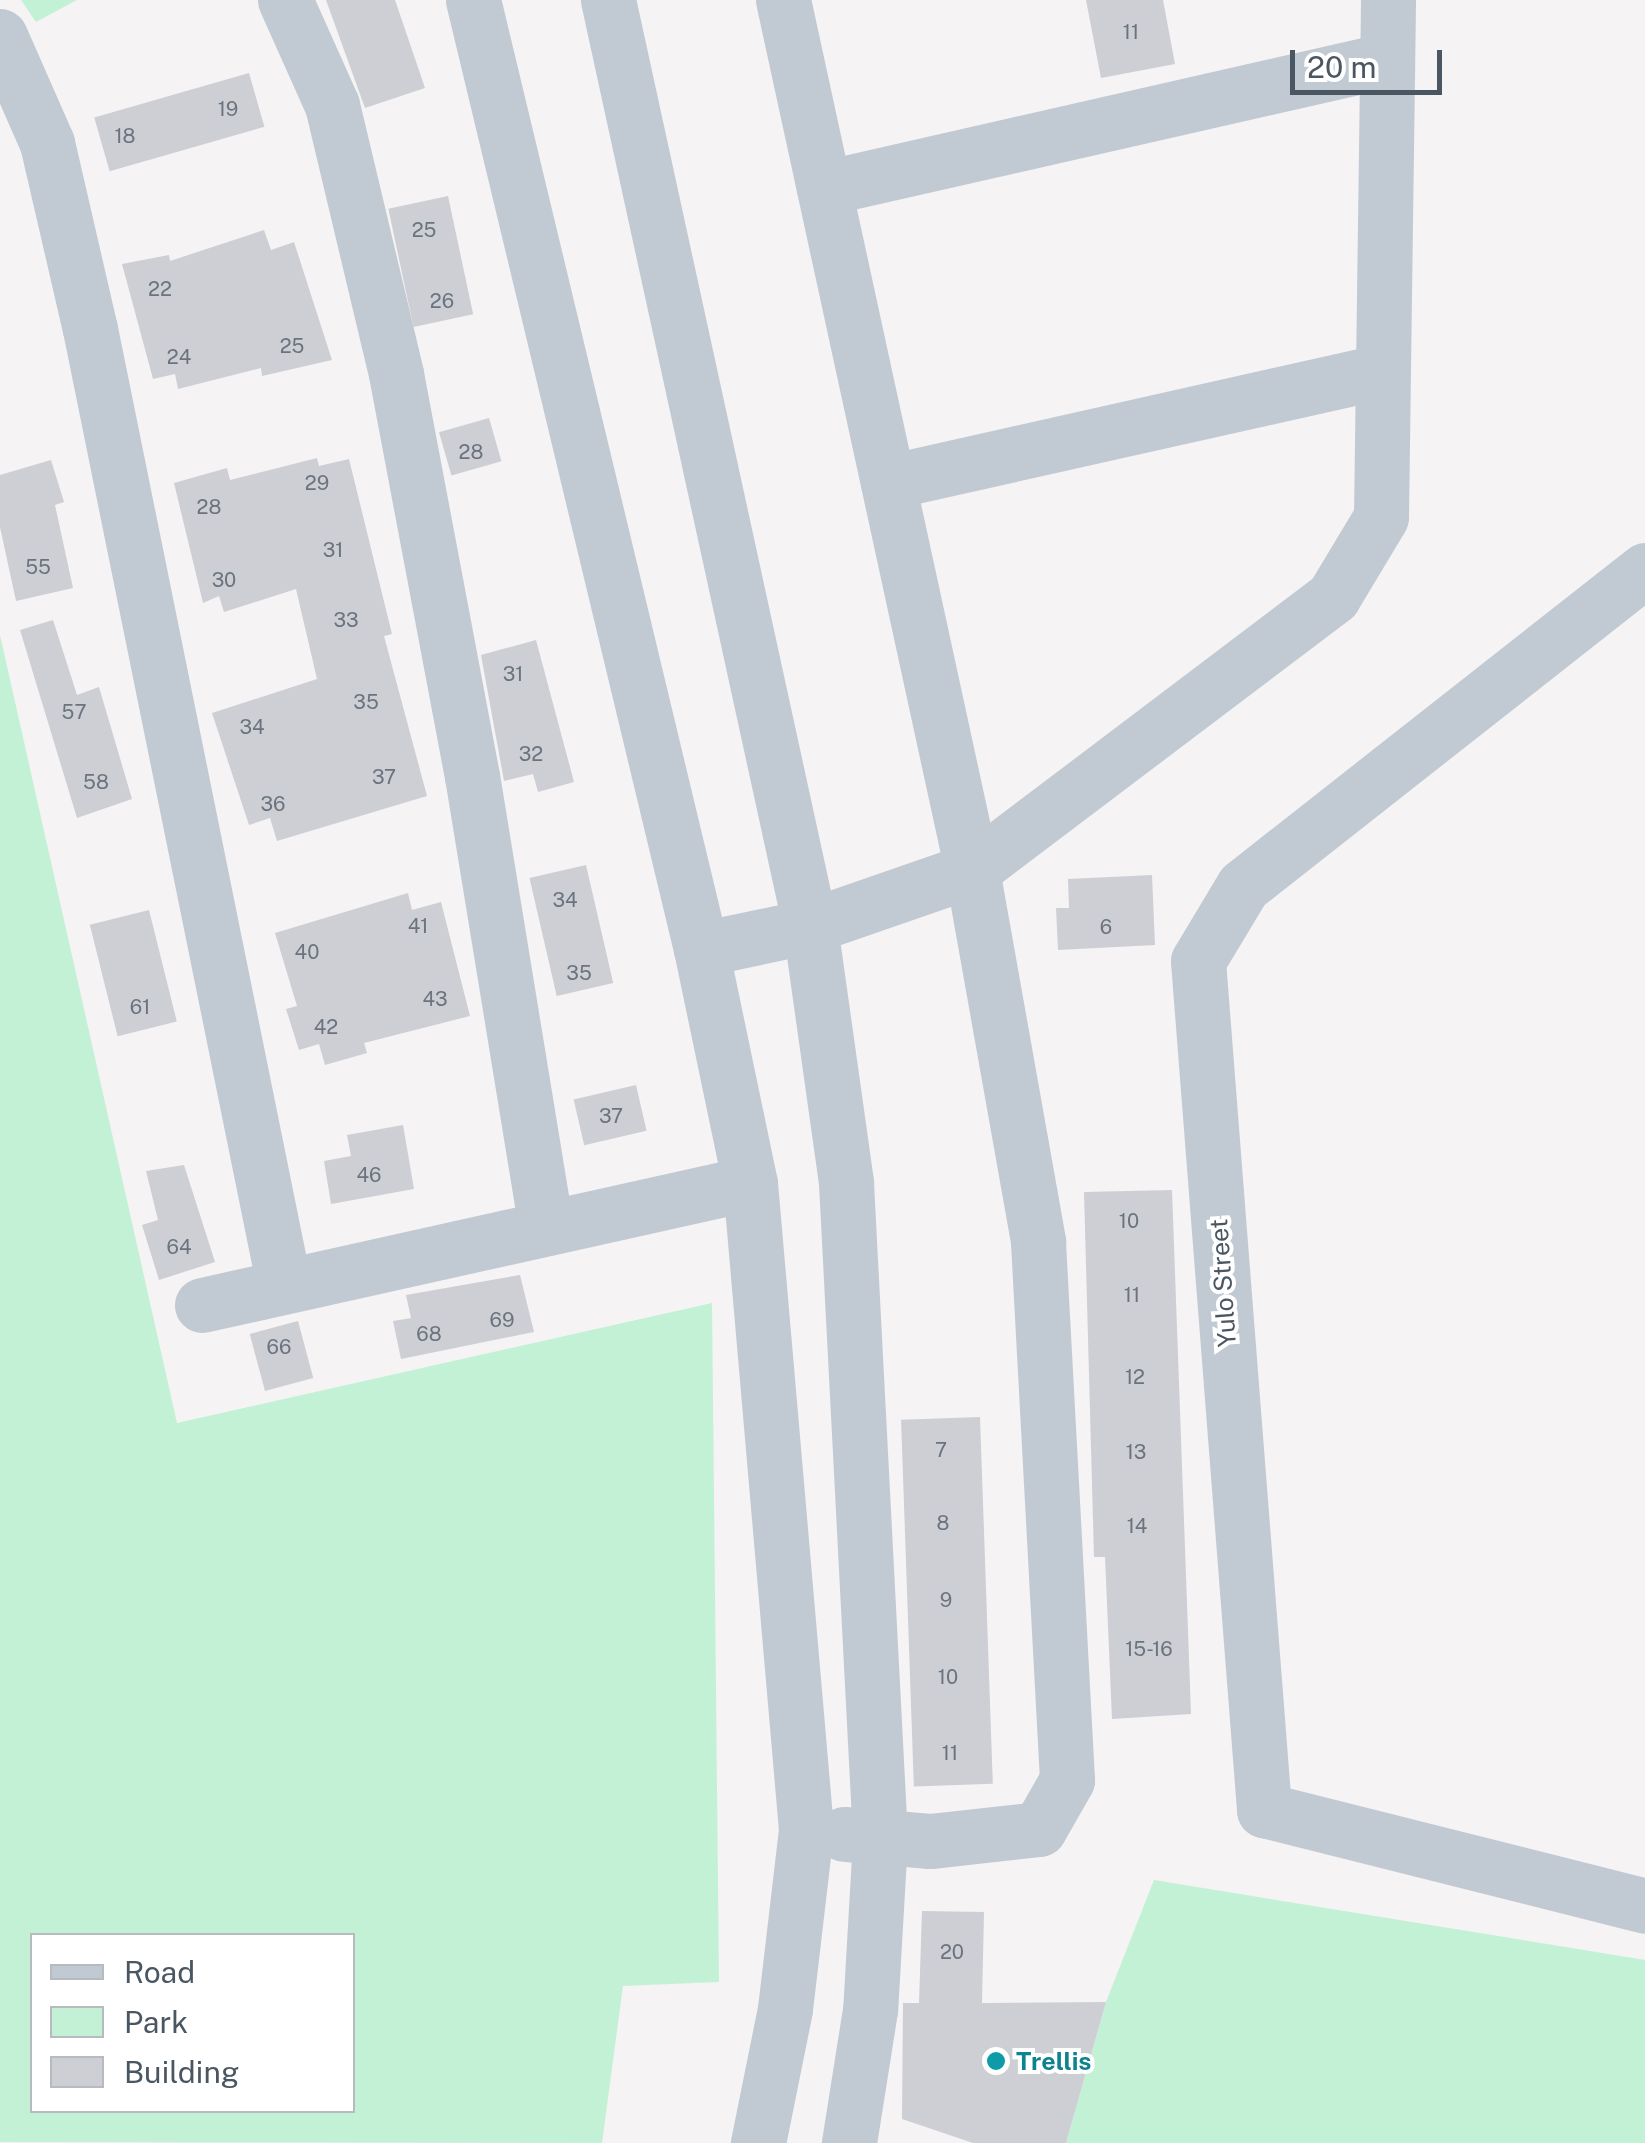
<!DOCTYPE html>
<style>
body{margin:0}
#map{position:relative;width:1645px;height:2143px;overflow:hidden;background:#f5f3f3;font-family:"Public Sans",sans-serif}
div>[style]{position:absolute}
.green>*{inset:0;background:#c3f1d5}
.building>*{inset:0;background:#cdcfd5;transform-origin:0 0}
.minor>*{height:55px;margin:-27.5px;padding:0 27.5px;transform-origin:27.5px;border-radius:27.5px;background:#c1cad2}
.dots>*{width:28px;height:28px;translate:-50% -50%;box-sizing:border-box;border:5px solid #fff;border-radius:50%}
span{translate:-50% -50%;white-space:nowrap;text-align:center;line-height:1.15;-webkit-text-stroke:8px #fff;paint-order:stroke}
.number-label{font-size:20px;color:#6b747e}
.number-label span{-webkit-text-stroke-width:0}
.street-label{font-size:25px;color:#4a5661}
.culture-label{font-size:25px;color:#0d838f;font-weight:700}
.left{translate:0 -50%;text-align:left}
.legend{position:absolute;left:30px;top:1933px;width:325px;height:180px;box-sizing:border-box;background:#fff;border:2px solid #b7bbc0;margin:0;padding:12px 18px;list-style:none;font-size:30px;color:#4a5661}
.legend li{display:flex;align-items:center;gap:20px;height:50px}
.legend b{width:50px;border:2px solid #b7bbc0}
.scale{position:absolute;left:1290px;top:50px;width:152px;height:45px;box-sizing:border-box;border:5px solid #4a5661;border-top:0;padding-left:12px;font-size:30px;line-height:35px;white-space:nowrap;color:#4a5661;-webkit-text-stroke:8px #fff;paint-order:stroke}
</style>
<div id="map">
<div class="green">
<div style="clip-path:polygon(21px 0,77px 0,36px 22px)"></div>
<div style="clip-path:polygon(evenodd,0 635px,177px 1423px,712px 1303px,719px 1982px,623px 1986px,602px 2143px,0 2142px,0 635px,32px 1936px,352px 1936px,352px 2110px,32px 2110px,32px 1936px)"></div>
<div style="clip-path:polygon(1154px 1880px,1645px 1960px,1645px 2143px,1066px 2143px,1106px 2002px)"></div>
</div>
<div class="building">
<div style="clip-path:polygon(326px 0,395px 0,425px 88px,365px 108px)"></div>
<div style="clip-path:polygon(1086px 0,1163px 0,1175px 64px,1101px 78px)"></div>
<div style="left:249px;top:73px;width:56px;height:161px;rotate:74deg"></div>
<div style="left:448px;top:196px;width:121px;height:61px;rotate:78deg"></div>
<div style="clip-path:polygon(264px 230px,271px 250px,294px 242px,332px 360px,262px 376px,261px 368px,178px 389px,175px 374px,153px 379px,122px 264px,169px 255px,170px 261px)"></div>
<div style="left:489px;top:418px;width:45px;height:52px;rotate:74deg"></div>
<div style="clip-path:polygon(317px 458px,319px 466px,349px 459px,392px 634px,384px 636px,427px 796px,277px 841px,270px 818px,249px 825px,212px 713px,317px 679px,296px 589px,224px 612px,219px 596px,203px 603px,174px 483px,227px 468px,230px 480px)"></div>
<div style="clip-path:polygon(51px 460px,64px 502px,55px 505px,73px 588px,16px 601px,0 527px,0 475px)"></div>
<div style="clip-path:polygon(53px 620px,77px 695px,99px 687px,132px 799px,77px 818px,20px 630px)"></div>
<div style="clip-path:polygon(536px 640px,574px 782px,538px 792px,533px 774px,504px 781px,481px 655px)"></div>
<div style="left:586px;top:865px;width:121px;height:58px;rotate:77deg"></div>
<div style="clip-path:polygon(1152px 875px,1155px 945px,1058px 950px,1056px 908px,1069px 908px,1068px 879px)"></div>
<div style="clip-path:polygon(408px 893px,412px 910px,441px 902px,470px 1016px,364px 1043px,367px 1053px,325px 1065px,319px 1044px,299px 1050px,286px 1009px,297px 1006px,275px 933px)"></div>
<div style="left:149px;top:910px;width:115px;height:61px;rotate:76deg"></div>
<div style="left:636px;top:1085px;width:47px;height:64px;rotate:77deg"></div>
<div style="clip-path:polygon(403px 1125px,414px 1189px,331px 1204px,324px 1161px,351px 1156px,347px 1135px)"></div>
<div style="clip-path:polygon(184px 1165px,215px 1262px,159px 1280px,142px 1225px,158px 1220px,146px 1171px)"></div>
<div style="clip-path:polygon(1172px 1190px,1191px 1714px,1112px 1719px,1105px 1557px,1094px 1557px,1084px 1192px)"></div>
<div style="clip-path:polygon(520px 1275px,534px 1332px,401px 1359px,393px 1321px,411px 1318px,406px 1295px)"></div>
<div style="left:298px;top:1321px;width:59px;height:50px;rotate:75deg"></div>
<div style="left:980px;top:1417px;width:367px;height:79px;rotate:88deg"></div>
<div style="clip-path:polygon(922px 1911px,984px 1912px,982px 2003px,1106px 2002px,1066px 2143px,973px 2143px,902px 2119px,903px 2003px,919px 2003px)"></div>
</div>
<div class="minor">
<div style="left:285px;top:0;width:115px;rotate:65.9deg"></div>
<div style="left:332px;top:105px;width:277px;rotate:76.6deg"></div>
<div style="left:396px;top:374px;width:409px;rotate:79.3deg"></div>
<div style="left:472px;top:776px;width:458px;rotate:80.7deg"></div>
<div style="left:473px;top:0;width:976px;rotate:76.49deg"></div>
<div style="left:701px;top:949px;width:239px;rotate:78.2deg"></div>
<div style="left:750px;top:1183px;width:649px;rotate:85.05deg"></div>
<div style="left:806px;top:1830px;width:180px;rotate:96.7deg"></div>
<div style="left:785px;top:2009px;width:137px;rotate:101.4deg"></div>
<div style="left:608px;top:0;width:948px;rotate:77.69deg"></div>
<div style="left:810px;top:926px;width:260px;rotate:82deg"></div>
<div style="left:846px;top:1183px;width:657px;rotate:87.03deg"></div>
<div style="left:880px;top:1839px;width:171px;rotate:93.3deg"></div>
<div style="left:870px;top:2010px;width:135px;rotate:99deg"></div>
<div style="left:783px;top:0;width:890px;rotate:77.74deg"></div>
<div style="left:972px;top:870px;width:378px;rotate:79.9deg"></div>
<div style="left:1038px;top:1242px;width:539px;rotate:86.91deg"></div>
<div style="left:1067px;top:1780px;width:56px;rotate:119.7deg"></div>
<div style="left:1039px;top:1829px;width:110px;rotate:173.7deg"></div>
<div style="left:930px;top:1841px;width:86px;rotate:-175.3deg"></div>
<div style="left:0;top:36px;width:117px;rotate:66.3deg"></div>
<div style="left:47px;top:143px;width:191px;rotate:77deg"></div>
<div style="left:90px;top:329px;width:976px;rotate:78.54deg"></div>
<div style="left:824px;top:188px;width:577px;rotate:-12.81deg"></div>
<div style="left:888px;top:482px;width:507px;rotate:-12.64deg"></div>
<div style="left:1645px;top:570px;width:511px;rotate:141.83deg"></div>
<div style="left:1243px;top:886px;width:87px;rotate:121deg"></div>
<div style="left:1198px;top:961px;width:852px;rotate:85.55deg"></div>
<div style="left:1264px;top:1810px;width:393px;rotate:14.1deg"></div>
<div style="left:701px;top:949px;width:111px;rotate:-11.9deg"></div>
<div style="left:810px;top:926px;width:171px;rotate:-19.1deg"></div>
<div style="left:972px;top:870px;width:453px;rotate:-37.1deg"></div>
<div style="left:1333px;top:597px;width:93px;rotate:-59deg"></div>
<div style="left:1381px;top:517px;width:517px;rotate:-89.22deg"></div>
<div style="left:202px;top:1305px;width:561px;rotate:-12.55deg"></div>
</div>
<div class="dots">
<div style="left:996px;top:2061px;background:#0f9aa8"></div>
</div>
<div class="number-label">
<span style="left:1131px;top:32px">11</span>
<span style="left:228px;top:109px">19</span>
<span style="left:125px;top:136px">18</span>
<span style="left:424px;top:230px">25</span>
<span style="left:160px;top:289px">22</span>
<span style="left:442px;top:301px">26</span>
<span style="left:292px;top:346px">25</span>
<span style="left:179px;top:357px">24</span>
<span style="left:471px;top:452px">28</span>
<span style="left:317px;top:483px">29</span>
<span style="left:209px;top:507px">28</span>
<span style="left:333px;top:550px">31</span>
<span style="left:38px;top:567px">55</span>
<span style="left:224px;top:580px">30</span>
<span style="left:346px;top:620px">33</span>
<span style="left:513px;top:674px">31</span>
<span style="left:366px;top:702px">35</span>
<span style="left:74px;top:712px">57</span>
<span style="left:252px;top:727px">34</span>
<span style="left:531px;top:754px">32</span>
<span style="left:384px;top:777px">37</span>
<span style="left:96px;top:782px">58</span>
<span style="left:273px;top:804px">36</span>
<span style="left:565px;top:900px">34</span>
<span style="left:418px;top:926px">41</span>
<span style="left:1106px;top:927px">6</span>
<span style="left:307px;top:952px">40</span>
<span style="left:579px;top:973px">35</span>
<span style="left:435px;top:999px">43</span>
<span style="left:140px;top:1007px">61</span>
<span style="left:326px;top:1027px">42</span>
<span style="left:611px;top:1116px">37</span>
<span style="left:369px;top:1175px">46</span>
<span style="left:1129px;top:1221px">10</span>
<span style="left:179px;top:1247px">64</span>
<span style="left:1132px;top:1295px">11</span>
<span style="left:502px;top:1320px">69</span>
<span style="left:429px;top:1334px">68</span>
<span style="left:279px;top:1347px">66</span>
<span style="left:1135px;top:1377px">12</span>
<span style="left:941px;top:1450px">7</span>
<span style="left:1136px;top:1452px">13</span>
<span style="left:943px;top:1523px">8</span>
<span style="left:1137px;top:1526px">14</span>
<span style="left:946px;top:1600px">9</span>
<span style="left:1149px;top:1649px">15-16</span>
<span style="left:948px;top:1677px">10</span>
<span style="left:950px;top:1753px">11</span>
<span style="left:952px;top:1952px">20</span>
</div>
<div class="street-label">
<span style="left:1223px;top:1283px;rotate:-94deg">Yulo Street</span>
</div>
<div class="culture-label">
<span class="left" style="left:1016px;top:2061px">Trellis</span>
</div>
<ul class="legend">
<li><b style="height:12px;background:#c1cad2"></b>Road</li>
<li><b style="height:28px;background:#c3f1d5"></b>Park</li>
<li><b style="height:28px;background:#cdcfd5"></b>Building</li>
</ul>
<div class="scale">20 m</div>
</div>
